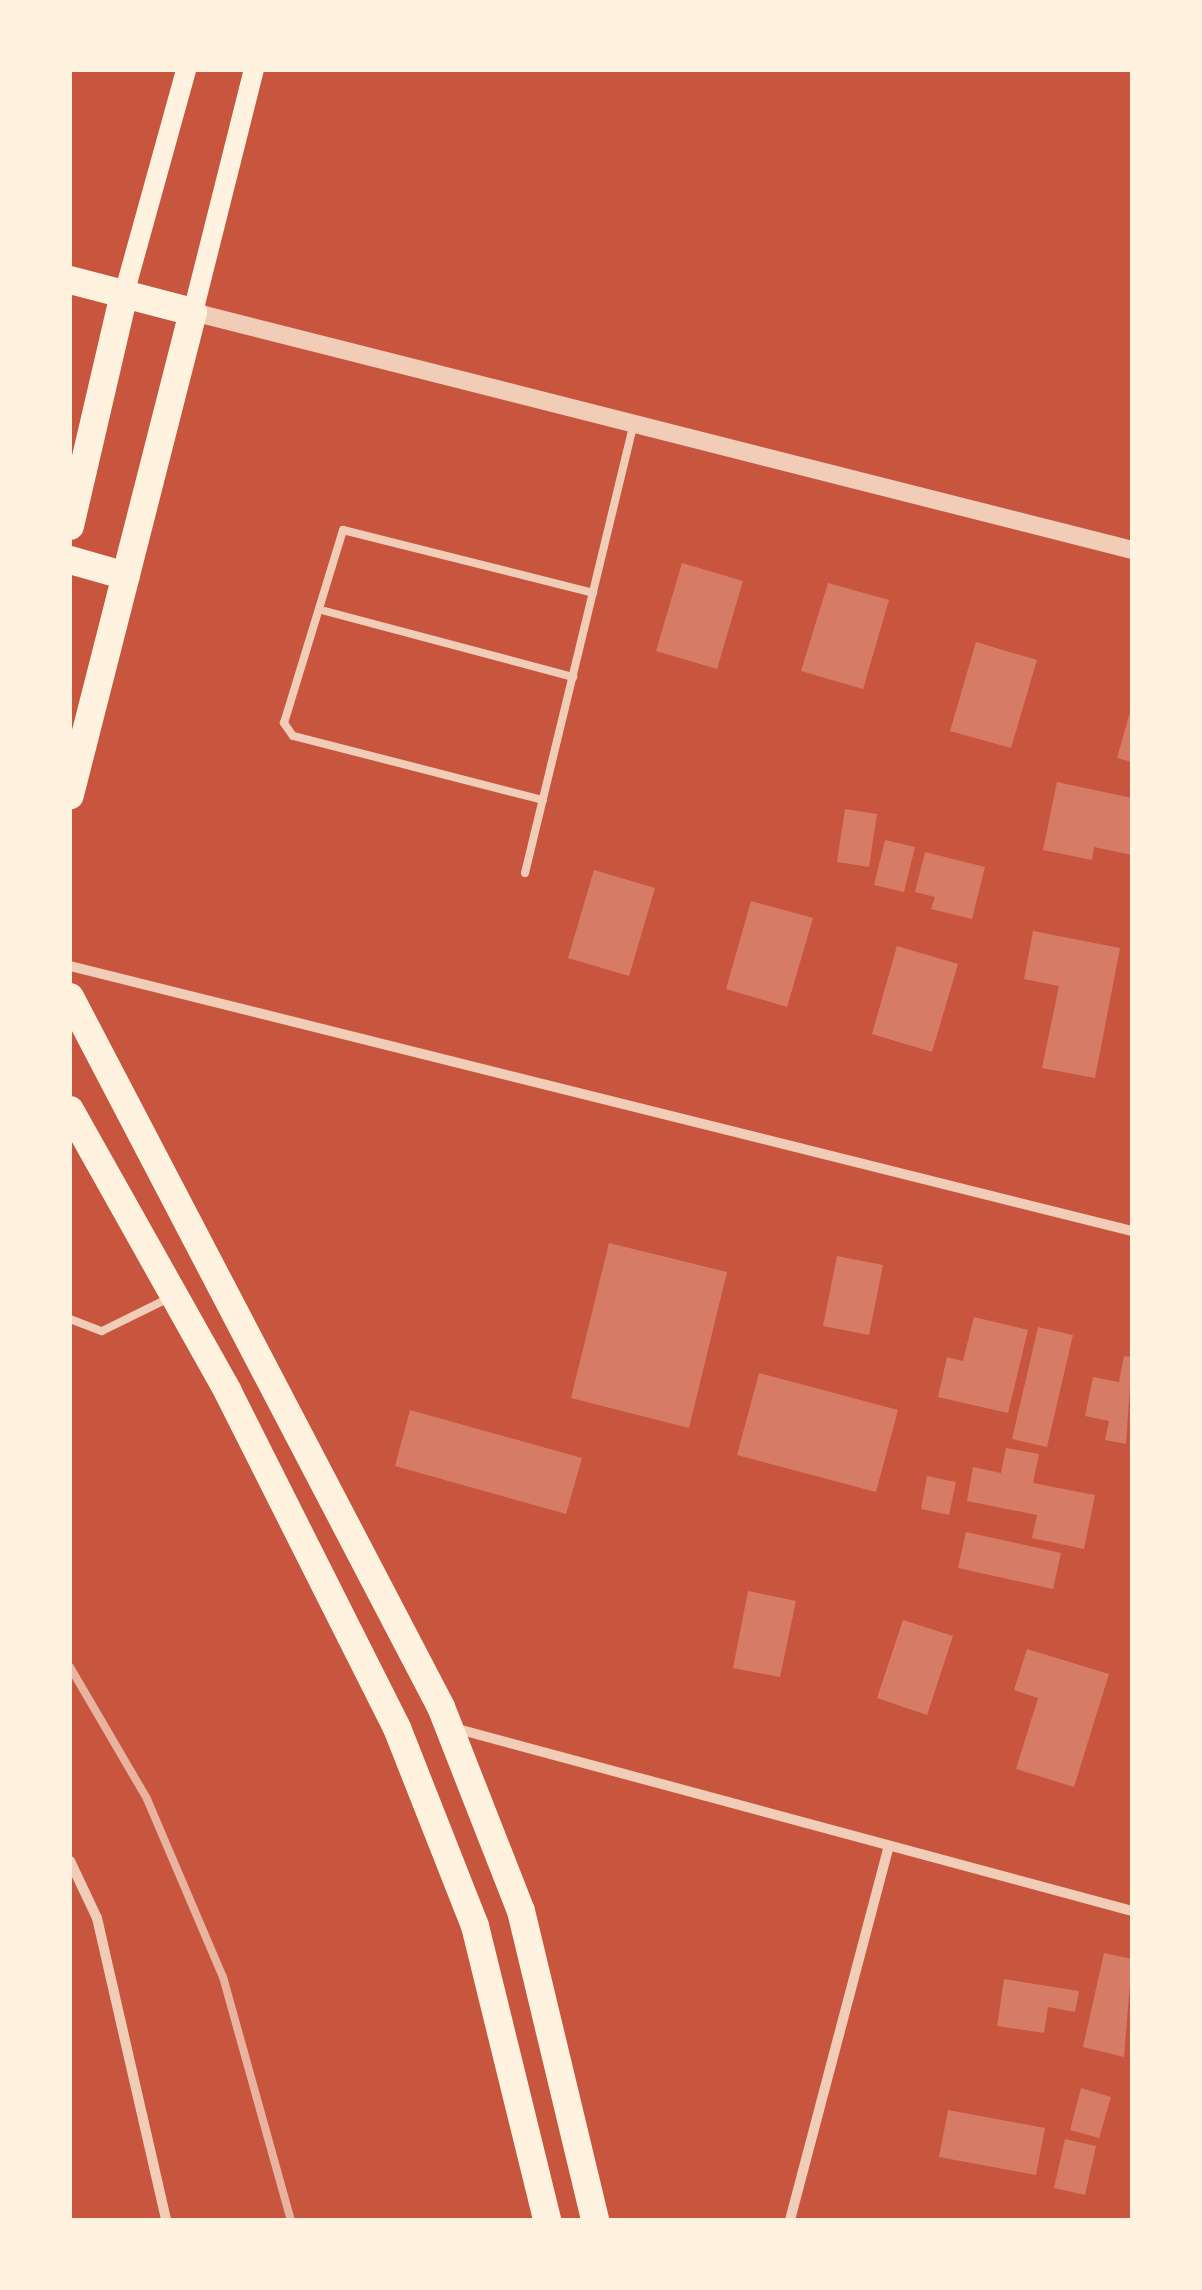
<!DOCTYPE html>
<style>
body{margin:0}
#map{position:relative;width:1202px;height:2290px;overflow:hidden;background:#c8553d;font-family:Merriweather,serif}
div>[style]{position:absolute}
.building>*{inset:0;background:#d67c66}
.service>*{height:8px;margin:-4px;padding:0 4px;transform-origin:4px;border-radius:4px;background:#f1ccb7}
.minor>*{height:10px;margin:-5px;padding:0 5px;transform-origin:5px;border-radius:5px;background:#f1ccb7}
.tertiary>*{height:18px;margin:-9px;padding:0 9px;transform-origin:9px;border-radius:9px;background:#f1ccb7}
.secondary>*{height:20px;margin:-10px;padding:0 10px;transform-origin:10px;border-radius:10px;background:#fff3e0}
.trunk>*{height:28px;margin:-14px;padding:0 14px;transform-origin:14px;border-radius:14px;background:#fff3e0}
.rail>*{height:8px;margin:-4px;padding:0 4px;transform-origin:4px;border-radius:4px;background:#e9b49f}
span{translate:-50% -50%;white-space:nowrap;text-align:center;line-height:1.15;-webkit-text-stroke:8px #fff3e0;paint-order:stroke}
.frame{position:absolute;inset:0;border:72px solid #fff3e0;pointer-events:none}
</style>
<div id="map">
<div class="building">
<div style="clip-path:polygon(682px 563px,743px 581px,717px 669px,656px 651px)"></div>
<div style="clip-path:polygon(828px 583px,889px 600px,863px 689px,801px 671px)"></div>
<div style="clip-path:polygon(976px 642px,1037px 660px,1011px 748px,950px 731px)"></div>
<div style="clip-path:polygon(1131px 709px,1132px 709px,1132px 762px,1117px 758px)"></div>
<div style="clip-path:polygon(1057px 782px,1132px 798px,1132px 855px,1094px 847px,1092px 860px,1043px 850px)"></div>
<div style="clip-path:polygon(845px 809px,877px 814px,869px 867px,837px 862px)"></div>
<div style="clip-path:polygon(885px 840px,915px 847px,904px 892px,874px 885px)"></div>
<div style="clip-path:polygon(925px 852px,985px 867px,972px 919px,931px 909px,935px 897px,915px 892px)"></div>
<div style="clip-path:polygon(594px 870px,655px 888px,629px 976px,568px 958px)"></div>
<div style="clip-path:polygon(751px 901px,813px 918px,787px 1007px,726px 989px)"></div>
<div style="clip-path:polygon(1033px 931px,1120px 948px,1095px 1078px,1042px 1068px,1059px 986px,1024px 979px)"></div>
<div style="clip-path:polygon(897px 946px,958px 964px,932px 1052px,872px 1034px)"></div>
<div style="clip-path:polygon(609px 1243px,727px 1272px,689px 1428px,571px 1398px)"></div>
<div style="clip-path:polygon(837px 1256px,883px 1265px,869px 1335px,823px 1326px)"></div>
<div style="clip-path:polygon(974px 1317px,1028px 1330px,1008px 1413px,938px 1397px,947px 1357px,963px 1361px)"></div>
<div style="clip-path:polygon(1038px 1327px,1073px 1335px,1047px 1447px,1012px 1439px)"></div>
<div style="clip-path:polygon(1124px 1356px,1132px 1357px,1126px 1444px,1105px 1440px,1109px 1421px,1085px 1416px,1093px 1377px,1119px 1382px)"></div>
<div style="clip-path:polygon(759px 1373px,898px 1410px,876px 1492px,737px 1455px)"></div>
<div style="clip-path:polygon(410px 1410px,582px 1458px,566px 1514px,395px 1466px)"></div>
<div style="clip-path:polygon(1006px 1448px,1039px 1454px,1033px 1483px,1095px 1495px,1084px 1549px,1032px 1538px,1037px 1515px,967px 1501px,973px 1467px,1001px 1473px)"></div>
<div style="clip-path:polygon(927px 1476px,956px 1482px,949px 1515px,921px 1509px)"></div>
<div style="clip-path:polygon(966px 1532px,1061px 1553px,1053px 1589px,958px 1568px)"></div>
<div style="clip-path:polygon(748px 1591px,796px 1601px,780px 1677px,733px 1668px)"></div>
<div style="clip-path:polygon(903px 1620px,953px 1636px,927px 1715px,877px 1698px)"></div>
<div style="clip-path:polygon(1027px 1649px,1109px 1674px,1074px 1787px,1016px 1769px,1038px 1698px,1014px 1690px)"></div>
<div style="clip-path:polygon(1104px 1953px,1132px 1959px,1124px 2057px,1083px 2047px)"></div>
<div style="clip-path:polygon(1004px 1979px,1079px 1991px,1075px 2012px,1048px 2007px,1044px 2033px,997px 2026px)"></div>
<div style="clip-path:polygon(1081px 2088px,1111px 2097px,1099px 2138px,1070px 2130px)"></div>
<div style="clip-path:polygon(948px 2110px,1045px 2128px,1036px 2175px,939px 2157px)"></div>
<div style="clip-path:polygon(1065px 2139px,1096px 2146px,1085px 2195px,1054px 2188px)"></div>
</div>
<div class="service">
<div style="left:325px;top:611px;width:257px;rotate:14.9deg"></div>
<div style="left:543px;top:800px;width:258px;rotate:-165.6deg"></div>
<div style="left:293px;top:736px;width:16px;rotate:-125deg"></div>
<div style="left:284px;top:723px;width:202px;rotate:-73deg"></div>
<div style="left:343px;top:530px;width:258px;rotate:14.1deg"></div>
<div style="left:525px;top:873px;width:462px;rotate:-76.4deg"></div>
<div style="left:70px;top:1319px;width:34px;rotate:21deg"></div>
<div style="left:102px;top:1331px;width:75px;rotate:-26.2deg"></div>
</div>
<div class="minor">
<div style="left:70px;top:966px;width:1095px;rotate:14.01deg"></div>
<div style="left:454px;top:1728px;width:702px;rotate:15.1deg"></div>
<div style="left:70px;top:1861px;width:63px;rotate:64.7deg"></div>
<div style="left:97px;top:1918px;width:310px;rotate:77.1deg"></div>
<div style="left:790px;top:2220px;width:383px;rotate:-75.2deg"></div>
</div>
<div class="tertiary">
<div style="left:193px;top:312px;width:969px;rotate:14.22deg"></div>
</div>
<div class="secondary">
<div style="left:124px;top:294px;width:232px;rotate:-74.5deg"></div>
<div style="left:193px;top:312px;width:250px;rotate:-75.9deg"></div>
</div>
<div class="trunk">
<div style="left:70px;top:280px;width:127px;rotate:14.6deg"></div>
<div style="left:193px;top:312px;width:499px;rotate:104.3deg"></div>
<div style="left:70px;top:526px;width:238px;rotate:-76.9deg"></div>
<div style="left:70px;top:560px;width:58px;rotate:15.9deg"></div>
<div style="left:70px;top:997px;width:801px;rotate:62.41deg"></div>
<div style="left:441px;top:1707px;width:219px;rotate:68.6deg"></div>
<div style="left:521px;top:1911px;width:318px;rotate:76.5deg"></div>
<div style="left:70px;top:1110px;width:323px;rotate:60.7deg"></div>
<div style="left:228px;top:1392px;width:376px;rotate:63.3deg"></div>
<div style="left:397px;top:1728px;width:213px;rotate:68.5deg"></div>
<div style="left:475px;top:1926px;width:303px;rotate:76.2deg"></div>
</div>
<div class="rail">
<div style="left:70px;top:1667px;width:153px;rotate:59.7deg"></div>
<div style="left:147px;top:1799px;width:194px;rotate:66.9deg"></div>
<div style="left:223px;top:1977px;width:252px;rotate:74.4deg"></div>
</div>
<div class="frame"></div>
</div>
